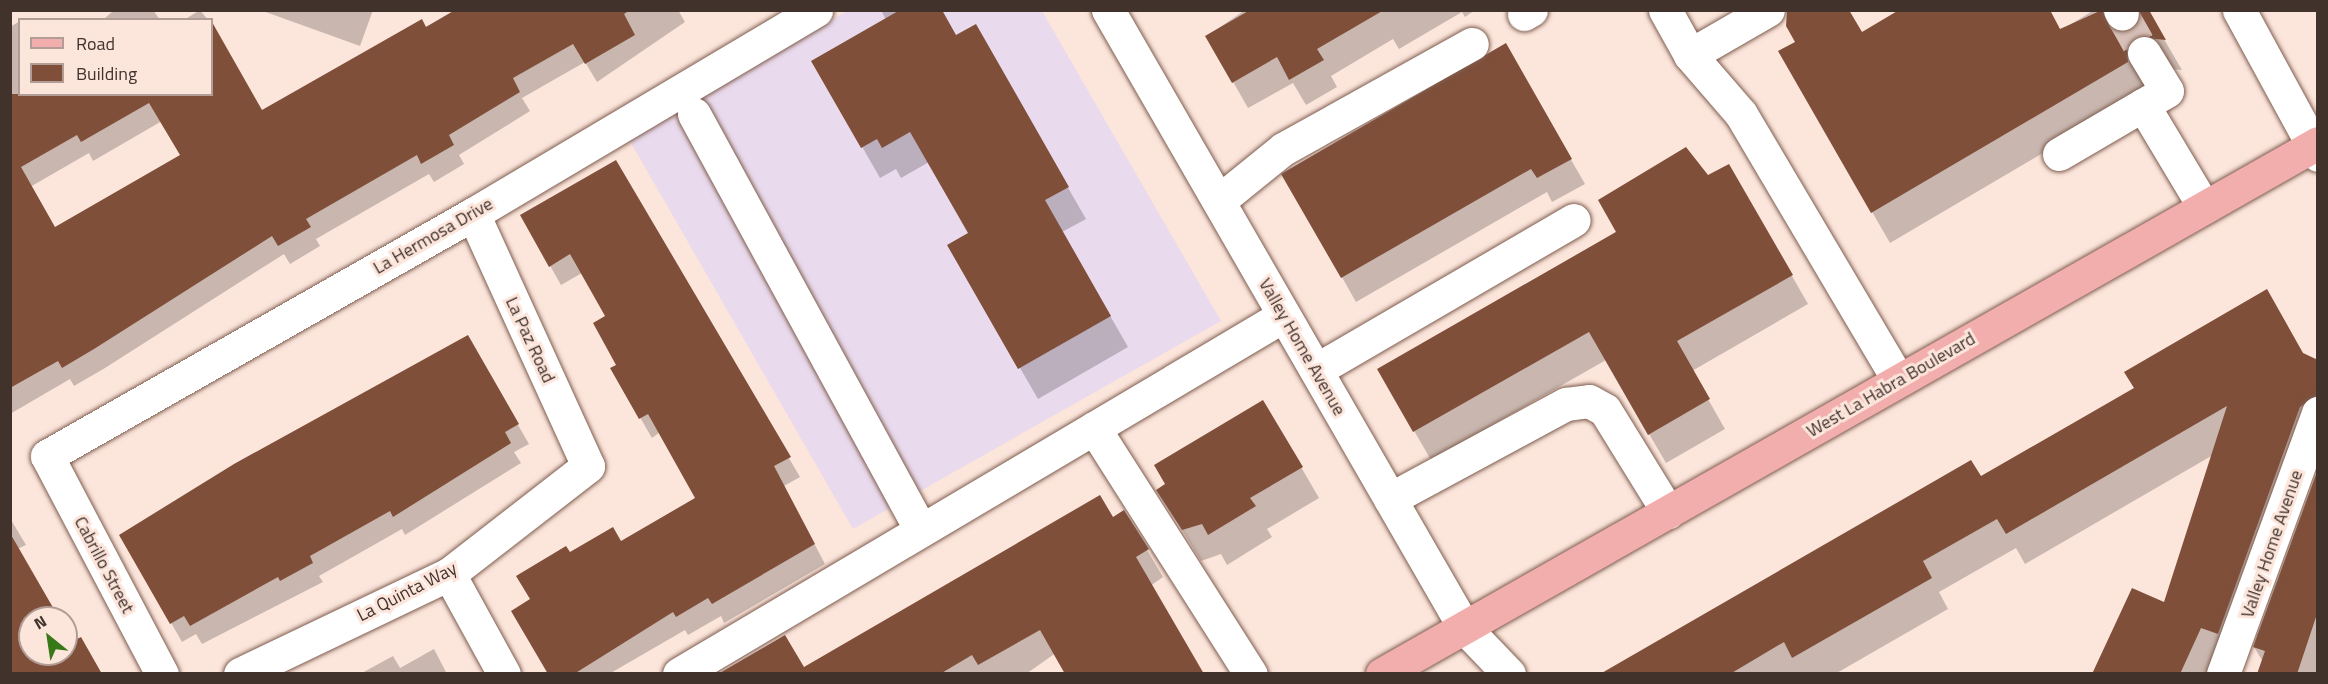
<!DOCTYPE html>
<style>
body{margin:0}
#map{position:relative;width:2328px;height:684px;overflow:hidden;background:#fce5db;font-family:"Titillium Web",sans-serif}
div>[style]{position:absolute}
.education>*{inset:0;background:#eadaed}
.shadow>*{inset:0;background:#0003}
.building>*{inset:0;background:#7f4f3a}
.minor-tunnel>*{height:33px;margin-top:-16.5px;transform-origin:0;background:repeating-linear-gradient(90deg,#d7c1b8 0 33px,transparent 0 49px)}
.roads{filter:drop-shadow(0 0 2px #7e5d4f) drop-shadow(0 0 2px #7e5d4f)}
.minor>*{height:33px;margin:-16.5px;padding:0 16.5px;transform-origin:16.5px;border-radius:16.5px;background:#fff}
.major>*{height:33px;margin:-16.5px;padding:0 16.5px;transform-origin:16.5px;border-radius:16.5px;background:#f2aead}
span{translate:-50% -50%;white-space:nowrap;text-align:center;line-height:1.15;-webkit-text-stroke:6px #fce5db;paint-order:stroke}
.street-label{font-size:18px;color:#41322c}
.frame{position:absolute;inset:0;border:12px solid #41322c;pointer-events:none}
.legend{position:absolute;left:18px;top:18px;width:195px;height:78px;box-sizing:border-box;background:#fce5db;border:2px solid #b19d95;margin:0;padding:8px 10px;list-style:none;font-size:18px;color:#41322c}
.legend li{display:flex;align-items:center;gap:12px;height:30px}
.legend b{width:30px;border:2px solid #b19d95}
.north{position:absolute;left:18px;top:606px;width:60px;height:60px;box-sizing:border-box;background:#fce5db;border:2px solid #b19d95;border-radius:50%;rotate:330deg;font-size:16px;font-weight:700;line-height:24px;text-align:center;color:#41322c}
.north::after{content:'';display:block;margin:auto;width:21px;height:27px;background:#377817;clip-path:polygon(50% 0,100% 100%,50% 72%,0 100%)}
</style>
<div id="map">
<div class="education">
<div style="clip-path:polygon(847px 11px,1042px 11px,1221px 321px,853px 529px,627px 136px)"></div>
</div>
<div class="shadow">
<div style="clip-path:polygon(114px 10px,153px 10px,160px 20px,103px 20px)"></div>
<div style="clip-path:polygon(200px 10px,208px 20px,184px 20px)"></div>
<div style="clip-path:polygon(260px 10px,373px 10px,360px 46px)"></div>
<div style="clip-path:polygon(evenodd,458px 10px,678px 10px,685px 22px,597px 82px,585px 62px,522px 98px,530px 111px,459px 155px,464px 164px,434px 182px,429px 174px,316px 239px,320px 246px,290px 264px,284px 254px,105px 368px,74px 386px,70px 379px,10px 414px,10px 27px,20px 21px,20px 94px,212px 94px,212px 25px,262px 112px,458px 10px,162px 121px,182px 156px,54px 229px,30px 187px,89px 153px,93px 161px,162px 121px)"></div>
<div style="clip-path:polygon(881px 10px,940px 10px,955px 37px,975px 26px,1086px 219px,1062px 232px,1128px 347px,1038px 399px,949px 245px,970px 233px,929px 162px,901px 178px,896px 169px,880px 178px,813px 61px,886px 20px)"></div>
<div style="clip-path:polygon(1245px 10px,1475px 10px,1465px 17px,1462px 12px,1399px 49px,1393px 39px,1331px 76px,1337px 87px,1306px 105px,1293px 83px,1248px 108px,1207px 36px)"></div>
<div style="clip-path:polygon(2094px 10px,2105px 10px,2117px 31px,2130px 33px,2139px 24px,2140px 10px,2147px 10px,2182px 70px,2153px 67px,2145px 93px,1890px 243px,1780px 52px,1861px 34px,2060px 31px)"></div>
<div style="clip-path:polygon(1505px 45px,1585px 184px,1552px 202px,1547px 192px,1356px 302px,1284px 175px)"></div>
<div style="clip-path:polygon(615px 162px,800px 477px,784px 486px,825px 564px,724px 623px,721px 616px,688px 635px,685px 630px,609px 674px,549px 674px,532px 600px,569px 554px,620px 543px,697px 498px,660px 432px,652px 438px,612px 369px,618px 365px,607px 317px,582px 273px,561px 285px,522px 216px)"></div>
<div style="clip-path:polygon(1729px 166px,1808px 304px,1692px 371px,1725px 429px,1666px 463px,1606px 360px,1431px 460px,1379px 370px)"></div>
<div style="clip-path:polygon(467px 337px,529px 444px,514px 452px,521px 463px,405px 535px,402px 529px,319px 576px,323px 582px,202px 644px,196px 634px,182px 642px,121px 535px)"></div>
<div style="clip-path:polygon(2302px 354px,2318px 362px,2318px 437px,2211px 674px,2185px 674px,2133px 657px,2165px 604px,2213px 455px,2025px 564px,2016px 548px,1939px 592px,1948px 609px,1835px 674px,1603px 674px,1980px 478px)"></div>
<div style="clip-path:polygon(1301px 467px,1319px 498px,1267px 529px,1272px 537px,1227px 565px,1221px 554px,1201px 561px,1158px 490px,1167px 484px)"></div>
<div style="clip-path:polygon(2318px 474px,2318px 674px,2260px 674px,2263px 662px,2254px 647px)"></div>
<div style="clip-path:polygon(1124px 512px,1163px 577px,1026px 674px,767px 674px,803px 669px)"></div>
<div style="clip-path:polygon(10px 518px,26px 545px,17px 549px,56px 618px,30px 618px,30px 654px,66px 654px,66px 633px,101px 674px,10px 674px)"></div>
<div style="clip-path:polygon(434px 649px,447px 674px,360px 674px,393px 656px,400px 668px)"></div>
</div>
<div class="building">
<div style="clip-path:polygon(evenodd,455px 10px,630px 10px,624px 14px,635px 35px,585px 64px,573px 44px,513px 78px,520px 92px,449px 135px,454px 145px,421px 164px,417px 155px,306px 219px,311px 227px,278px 246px,272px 236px,94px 349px,62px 368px,58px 361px,10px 388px,10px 94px,212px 94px,212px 22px,262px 110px,422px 19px,426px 27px,455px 10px,149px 103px,180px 155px,55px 227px,21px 167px,77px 135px,81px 142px,149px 103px)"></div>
<div style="clip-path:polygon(900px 10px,942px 10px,956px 35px,976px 24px,1069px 187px,1045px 200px,1111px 316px,1018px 369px,947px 245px,968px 233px,910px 132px,882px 148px,877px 139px,861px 148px,811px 61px)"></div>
<div style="clip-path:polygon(1250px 10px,1384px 10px,1317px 49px,1324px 60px,1289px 80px,1277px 57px,1232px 83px,1205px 36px)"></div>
<div style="clip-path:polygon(1787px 10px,1849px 10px,1862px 32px,1899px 10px,2050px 10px,2060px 29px,2102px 10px,2111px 29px,2121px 33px,2137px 25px,2140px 10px,2149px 10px,2166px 40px,2135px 37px,2127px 45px,2128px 62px,1871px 213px,1778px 51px,1795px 42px,1786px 26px)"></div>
<div style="clip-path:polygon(1506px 43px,1572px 159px,1537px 178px,1531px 169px,1341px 278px,1281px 174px)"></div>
<div style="clip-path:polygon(1686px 147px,1708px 175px,1729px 164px,1793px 275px,1677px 341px,1710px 399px,1648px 435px,1589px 332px,1413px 432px,1377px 369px,1616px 232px,1598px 200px)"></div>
<div style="clip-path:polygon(616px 160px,791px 457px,774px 466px,815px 544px,712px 604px,708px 598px,676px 617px,673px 612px,574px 674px,548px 674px,511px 611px,530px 599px,516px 576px,566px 546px,570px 552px,613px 527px,621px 541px,695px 498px,648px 414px,639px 419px,610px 368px,616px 365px,593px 323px,605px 316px,570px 254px,549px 267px,520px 215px)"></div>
<div style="clip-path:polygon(2267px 289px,2303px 353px,2318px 360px,2318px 395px,2300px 407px,2218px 634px,2201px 628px,2180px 674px,2092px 674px,2132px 588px,2164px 602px,2227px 406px,2006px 534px,1997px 519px,1923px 561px,1932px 578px,1792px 658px,1784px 642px,1730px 674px,1600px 674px,1971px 460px,1981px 476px,2134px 388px,2124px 372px)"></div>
<div style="clip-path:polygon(468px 335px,519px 424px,505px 432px,511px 443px,393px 517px,390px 511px,310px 556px,313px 563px,280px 581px,278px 577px,190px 626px,184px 616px,170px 624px,119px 535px,234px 464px)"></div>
<div style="clip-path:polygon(1263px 400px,1303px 467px,1250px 498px,1256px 506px,1208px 535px,1202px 524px,1182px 530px,1156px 490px,1165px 484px,1154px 465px)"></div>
<div style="clip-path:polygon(2318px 469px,2318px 611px,2297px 674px,2257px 674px,2265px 651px,2253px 647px)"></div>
<div style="clip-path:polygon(1100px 495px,1113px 517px,1124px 510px,1149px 549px,1136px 557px,1204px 674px,1065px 674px,1040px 630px,978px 665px,972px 655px,940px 674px,718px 674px,785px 635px,804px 667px)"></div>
<div style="clip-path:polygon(10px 533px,59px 618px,30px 618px,30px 654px,66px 654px,66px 630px,73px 641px,81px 637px,102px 674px,10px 674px)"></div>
</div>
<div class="minor-tunnel">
<div style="left:2122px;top:14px;width:45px;rotate:60.6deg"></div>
</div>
<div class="roads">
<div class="minor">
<div style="left:1108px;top:10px;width:712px;rotate:60.02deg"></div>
<div style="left:1464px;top:627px;width:65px;rotate:46.2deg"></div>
<div style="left:1665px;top:10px;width:51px;rotate:60.9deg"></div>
<div style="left:1690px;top:55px;width:78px;rotate:49.2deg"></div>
<div style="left:1741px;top:114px;width:309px;rotate:59.4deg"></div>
<div style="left:2120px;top:10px;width:4px;rotate:63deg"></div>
<div style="left:2239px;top:10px;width:165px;rotate:61.4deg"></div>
<div style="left:1524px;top:14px;width:8px;rotate:-30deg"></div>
<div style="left:2144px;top:53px;width:44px;rotate:58.8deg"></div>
<div style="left:2167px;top:91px;width:28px;rotate:150deg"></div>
<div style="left:2143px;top:105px;width:119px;rotate:59.1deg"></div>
<div style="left:1690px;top:55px;width:90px;rotate:-30deg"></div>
<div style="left:694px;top:114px;width:474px;rotate:61.4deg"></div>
<div style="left:2059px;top:154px;width:97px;rotate:-30.3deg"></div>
<div style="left:1220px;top:200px;width:81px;rotate:-39deg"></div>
<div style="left:1283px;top:149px;width:216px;rotate:-29.1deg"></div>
<div style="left:1316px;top:370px;width:298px;rotate:-30.2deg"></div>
<div style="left:1094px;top:428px;width:292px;rotate:57.5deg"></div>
<div style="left:1390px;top:499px;width:200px;rotate:-28.4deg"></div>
<div style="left:1566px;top:404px;width:23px;rotate:-7deg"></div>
<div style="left:1589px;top:401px;width:18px;rotate:29deg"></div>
<div style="left:1605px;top:410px;width:120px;rotate:58.3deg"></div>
<div style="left:449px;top:574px;width:114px;rotate:61.2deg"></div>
<div style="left:162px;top:674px;width:246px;rotate:-117.8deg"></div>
<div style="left:47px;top:456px;width:490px;rotate:-29.6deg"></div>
<div style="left:473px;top:214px;width:399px;rotate:-30.7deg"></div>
<div style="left:240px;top:674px;width:232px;rotate:-25.6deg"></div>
<div style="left:449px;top:574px;width:176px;rotate:-37.8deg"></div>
<div style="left:588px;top:466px;width:277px;rotate:-114.5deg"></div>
<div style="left:679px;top:674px;width:702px;rotate:-30.66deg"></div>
<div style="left:2223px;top:674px;width:278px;rotate:-70deg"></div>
</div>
<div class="major">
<div style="left:1382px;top:674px;width:1076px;rotate:-29.57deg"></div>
</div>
</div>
<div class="street-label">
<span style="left:433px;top:236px;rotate:-30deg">La Hermosa Drive</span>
<span style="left:530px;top:340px;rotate:65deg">La Paz Road</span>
<span style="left:1302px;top:347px;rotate:60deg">Valley Home Avenue</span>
<span style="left:1891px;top:385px;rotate:-30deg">West La Habra Boulevard</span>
<span style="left:2272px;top:544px;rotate:-71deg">Valley Home Avenue</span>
<span style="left:104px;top:565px;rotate:62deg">Cabrillo Street</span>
<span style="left:407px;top:592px;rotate:-27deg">La Quinta Way</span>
</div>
<div class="frame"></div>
<ul class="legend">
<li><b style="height:8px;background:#f2aead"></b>Road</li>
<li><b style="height:16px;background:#7f4f3a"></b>Building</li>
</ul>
<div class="north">N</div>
</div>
